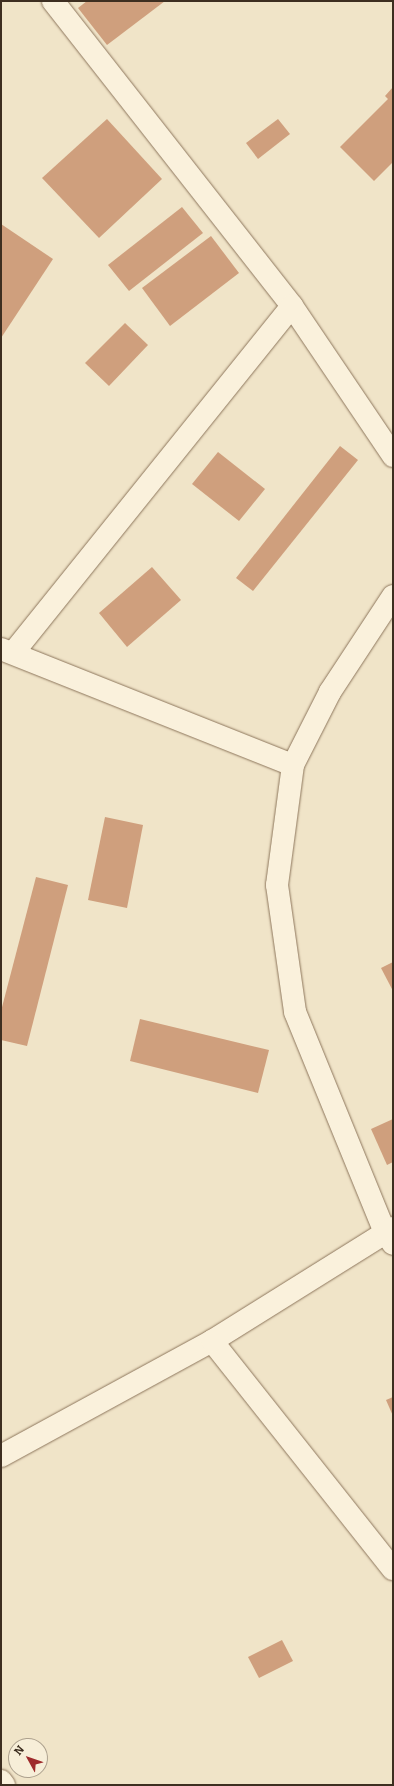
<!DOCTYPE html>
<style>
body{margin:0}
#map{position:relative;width:394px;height:1786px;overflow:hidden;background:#f0e4c8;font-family:Bitter,serif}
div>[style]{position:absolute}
.building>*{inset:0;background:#cf9f7d}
.roads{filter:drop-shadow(0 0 1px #8d765c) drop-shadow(0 0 1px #8d765c)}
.street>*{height:22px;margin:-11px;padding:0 11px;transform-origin:11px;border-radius:11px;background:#faf1dc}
span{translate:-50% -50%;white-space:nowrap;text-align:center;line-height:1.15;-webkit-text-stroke:4px #f7eed8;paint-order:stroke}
.frame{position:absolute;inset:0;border:2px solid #3d2e20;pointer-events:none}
.north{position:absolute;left:8px;top:1738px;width:40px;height:40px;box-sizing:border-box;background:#f7eed8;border:1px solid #ada18e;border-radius:50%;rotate:310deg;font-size:11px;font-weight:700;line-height:16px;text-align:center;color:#3d2e20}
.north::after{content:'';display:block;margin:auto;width:14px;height:18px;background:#9e2a2b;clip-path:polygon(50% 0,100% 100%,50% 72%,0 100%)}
</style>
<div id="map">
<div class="building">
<div style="clip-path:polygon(87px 1px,165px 1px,107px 45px,78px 8px)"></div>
<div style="clip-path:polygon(393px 87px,393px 162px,374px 181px,340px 147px,388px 99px,385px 96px)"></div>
<div style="clip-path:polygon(107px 119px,162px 179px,99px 238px,42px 178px)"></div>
<div style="clip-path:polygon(278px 119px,290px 134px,258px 159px,246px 143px)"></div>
<div style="clip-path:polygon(182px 207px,203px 233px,129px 291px,108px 265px)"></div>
<div style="clip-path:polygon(1px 224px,53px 259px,1px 338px)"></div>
<div style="clip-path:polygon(211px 236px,239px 273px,170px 326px,142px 288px)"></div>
<div style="clip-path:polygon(125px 323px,148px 345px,109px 386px,85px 363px)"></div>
<div style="clip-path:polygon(340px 446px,358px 460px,253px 591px,236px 578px)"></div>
<div style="clip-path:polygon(218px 452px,265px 489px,239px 521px,192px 484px)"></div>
<div style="clip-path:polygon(152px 567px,181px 600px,127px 647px,99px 613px)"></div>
<div style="clip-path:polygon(105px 817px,143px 825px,127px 908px,88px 900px)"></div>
<div style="clip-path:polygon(36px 877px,68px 885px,27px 1046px,1px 1040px,1px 1011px)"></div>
<div style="clip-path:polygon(393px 962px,393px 991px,381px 968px)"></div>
<div style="clip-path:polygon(140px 1019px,269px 1050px,258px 1093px,130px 1061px)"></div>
<div style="clip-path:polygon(393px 1119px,393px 1162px,387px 1165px,371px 1129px)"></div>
<div style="clip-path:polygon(393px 1397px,393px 1416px,386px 1400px)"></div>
<div style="clip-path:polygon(282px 1640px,293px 1661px,259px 1678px,248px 1657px)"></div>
</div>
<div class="roads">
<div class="street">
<div style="left:53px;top:1px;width:387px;rotate:51.9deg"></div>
<div style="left:292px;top:306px;width:181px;rotate:56deg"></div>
<div style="left:393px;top:596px;width:115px;rotate:123.3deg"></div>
<div style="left:330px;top:692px;width:82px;rotate:116.9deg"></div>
<div style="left:293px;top:765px;width:121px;rotate:97.6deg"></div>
<div style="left:277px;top:885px;width:128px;rotate:81.9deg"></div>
<div style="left:295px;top:1012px;width:238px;rotate:67.8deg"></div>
<div style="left:385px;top:1232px;width:14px;rotate:56deg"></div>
<div style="left:1px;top:649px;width:314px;rotate:21.7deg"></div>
<div style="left:13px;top:653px;width:445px;rotate:-51.2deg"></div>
<div style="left:212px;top:1341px;width:291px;rotate:51.6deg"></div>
<div style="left:1px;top:1456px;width:240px;rotate:-28.6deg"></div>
<div style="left:212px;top:1341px;width:213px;rotate:-32deg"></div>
<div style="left:1px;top:1781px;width:5px;rotate:53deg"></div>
</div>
</div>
<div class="frame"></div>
<div class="north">N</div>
</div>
